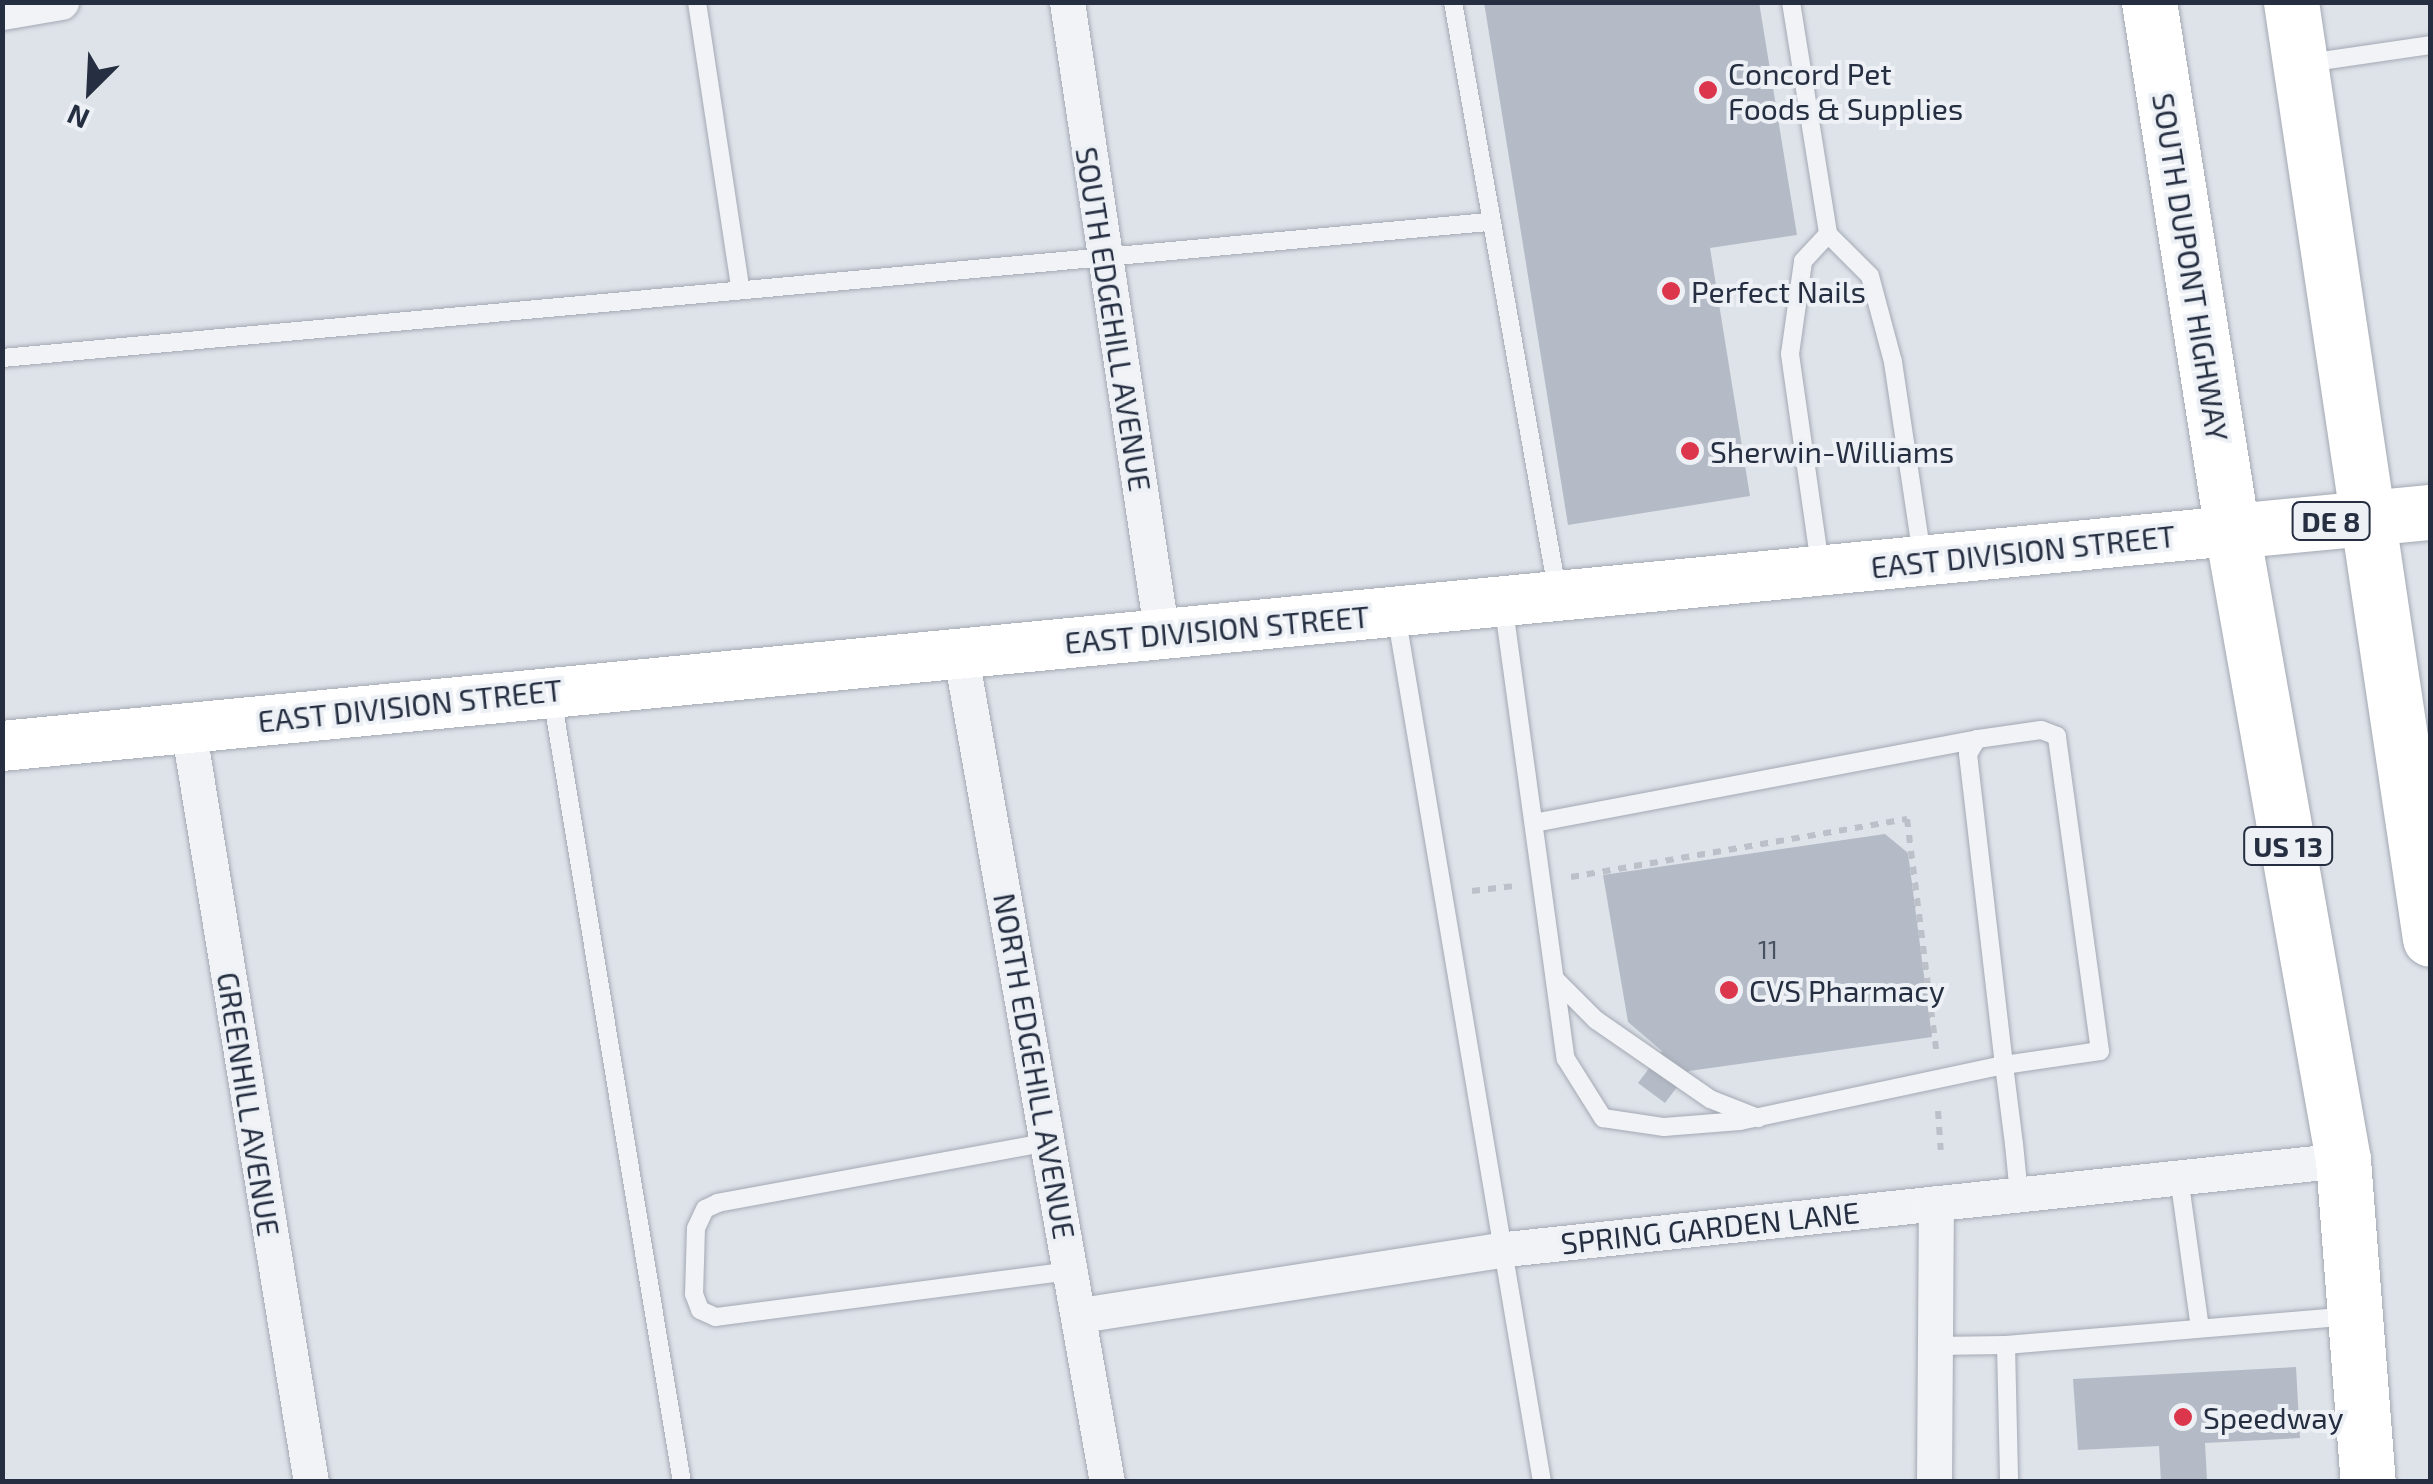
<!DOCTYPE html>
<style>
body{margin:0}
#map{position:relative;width:2433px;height:1484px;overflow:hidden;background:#dee2e9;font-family:"Exo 2",sans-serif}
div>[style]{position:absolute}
.building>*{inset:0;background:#b4bbc6}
.path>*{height:6px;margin-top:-3px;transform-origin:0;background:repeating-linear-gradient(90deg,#bcc0c8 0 8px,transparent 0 16px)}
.roads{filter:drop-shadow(0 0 2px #a3a9b3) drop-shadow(0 0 2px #a3a9b3)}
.service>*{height:18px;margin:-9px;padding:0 9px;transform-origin:9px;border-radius:9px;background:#f1f3f7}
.minor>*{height:35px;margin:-17.5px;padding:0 17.5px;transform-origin:17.5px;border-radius:17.5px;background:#f1f3f7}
.secondary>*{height:50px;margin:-25px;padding:0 25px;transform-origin:25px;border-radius:25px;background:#fff}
.trunk>*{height:55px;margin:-27.5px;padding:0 27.5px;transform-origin:27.5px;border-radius:27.5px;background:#fff}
.dots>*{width:28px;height:28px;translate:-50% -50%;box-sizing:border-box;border:5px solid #edf1f6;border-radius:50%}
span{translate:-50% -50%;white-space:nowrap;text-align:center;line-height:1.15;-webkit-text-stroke:8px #edf1f6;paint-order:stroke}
.number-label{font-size:25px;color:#495262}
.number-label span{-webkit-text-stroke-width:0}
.shield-label span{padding:2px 8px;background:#edf1f6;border:2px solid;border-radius:8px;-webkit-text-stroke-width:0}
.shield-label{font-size:28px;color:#252f41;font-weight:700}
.poi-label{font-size:30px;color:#252f41}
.left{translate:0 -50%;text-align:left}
.street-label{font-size:30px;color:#252f41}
.frame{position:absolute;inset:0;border:5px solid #252f41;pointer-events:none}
.north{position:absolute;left:40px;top:40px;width:100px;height:100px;-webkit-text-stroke:8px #edf1f6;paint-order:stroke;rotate:204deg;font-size:28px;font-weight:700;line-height:40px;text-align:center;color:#252f41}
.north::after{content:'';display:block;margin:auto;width:35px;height:45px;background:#252f41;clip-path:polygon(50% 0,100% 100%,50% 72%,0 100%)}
</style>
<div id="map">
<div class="building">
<div style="clip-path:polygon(1484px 2px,1759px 2px,1797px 235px,1710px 248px,1750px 496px,1568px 525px)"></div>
<div style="clip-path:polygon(1885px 834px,1908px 853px,1932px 1037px,1689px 1071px,1665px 1103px,1638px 1083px,1662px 1051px,1628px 1022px,1603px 875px)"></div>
<div style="clip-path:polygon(2296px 1367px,2300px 1438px,2205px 1443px,2207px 1480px,2161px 1482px,2159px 1446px,2078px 1450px,2073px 1379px)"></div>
</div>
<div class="path">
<div style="left:1571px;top:877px;width:341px;rotate:-9.8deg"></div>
<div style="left:1907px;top:819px;width:232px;rotate:82.8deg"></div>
<div style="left:1472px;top:891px;width:42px;rotate:-6.8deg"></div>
<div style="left:1938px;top:1111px;width:39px;rotate:86deg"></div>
</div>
<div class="roads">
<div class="service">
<div style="left:697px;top:2px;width:289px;rotate:81.4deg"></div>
<div style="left:1453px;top:2px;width:602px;rotate:79.96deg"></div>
<div style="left:1791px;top:2px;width:235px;rotate:80.9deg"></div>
<div style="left:1828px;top:234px;width:59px;rotate:45deg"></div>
<div style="left:1870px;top:276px;width:89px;rotate:75deg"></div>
<div style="left:1893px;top:362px;width:196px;rotate:81.5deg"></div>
<div style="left:2307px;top:63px;width:124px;rotate:-8.3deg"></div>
<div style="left:2px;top:358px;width:1493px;rotate:-5.23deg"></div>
<div style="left:1820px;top:565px;width:213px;rotate:-98.1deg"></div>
<div style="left:1790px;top:354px;width:94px;rotate:-82deg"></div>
<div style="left:1803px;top:261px;width:37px;rotate:-47deg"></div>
<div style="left:1503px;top:602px;width:461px;rotate:82.2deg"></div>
<div style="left:1566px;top:1059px;width:70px;rotate:57.9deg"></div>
<div style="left:1603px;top:1118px;width:62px;rotate:8.4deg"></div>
<div style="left:1664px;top:1127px;width:76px;rotate:-4.5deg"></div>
<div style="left:1740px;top:1121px;width:270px;rotate:-12deg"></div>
<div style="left:2004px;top:1065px;width:97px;rotate:-8.3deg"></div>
<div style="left:2100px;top:1051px;width:318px;rotate:-97.8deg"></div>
<div style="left:2057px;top:736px;width:17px;rotate:-159deg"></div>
<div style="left:2041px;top:730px;width:65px;rotate:172deg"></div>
<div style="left:1977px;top:739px;width:17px;rotate:121deg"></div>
<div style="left:1968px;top:754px;width:313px;rotate:83.4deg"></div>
<div style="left:2004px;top:1065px;width:80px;rotate:82.8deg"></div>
<div style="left:2014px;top:1144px;width:50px;rotate:84.3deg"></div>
<div style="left:1396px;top:614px;width:880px;rotate:80.45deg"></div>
<div style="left:552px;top:697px;width:796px;rotate:80.6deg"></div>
<div style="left:1534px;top:823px;width:451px;rotate:-10.7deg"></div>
<div style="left:1555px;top:979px;width:58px;rotate:45deg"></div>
<div style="left:1596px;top:1020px;width:139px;rotate:34.7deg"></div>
<div style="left:1710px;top:1099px;width:52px;rotate:21.6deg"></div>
<div style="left:1049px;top:1142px;width:337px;rotate:169.6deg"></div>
<div style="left:718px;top:1203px;width:14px;rotate:155deg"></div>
<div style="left:705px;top:1209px;width:21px;rotate:115deg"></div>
<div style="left:696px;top:1228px;width:66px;rotate:91.7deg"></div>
<div style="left:694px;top:1294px;width:17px;rotate:69deg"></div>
<div style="left:700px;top:1310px;width:17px;rotate:24deg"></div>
<div style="left:716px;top:1317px;width:359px;rotate:-7.4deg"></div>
<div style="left:2179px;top:1177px;width:152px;rotate:82.1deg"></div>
<div style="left:2006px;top:1345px;width:344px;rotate:-4.8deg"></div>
<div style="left:1935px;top:1346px;width:71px;rotate:-0.8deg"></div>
<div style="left:2006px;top:1345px;width:137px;rotate:88.7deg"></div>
</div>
<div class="minor">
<div style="left:1067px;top:2px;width:641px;rotate:81.48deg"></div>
<div style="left:2px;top:12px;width:60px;rotate:-9.6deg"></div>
<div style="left:960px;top:651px;width:844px;rotate:79.97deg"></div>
<div style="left:188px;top:727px;width:765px;rotate:80.75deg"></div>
<div style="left:1080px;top:1315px;width:431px;rotate:-8.8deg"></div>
<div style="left:1506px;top:1249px;width:842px;rotate:-6.07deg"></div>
<div style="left:1934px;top:1482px;width:279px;rotate:-89.6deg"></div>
</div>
<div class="secondary">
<div style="left:2px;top:746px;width:2240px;rotate:-5.51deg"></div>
</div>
<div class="trunk">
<div style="left:2149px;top:2px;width:535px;rotate:81.08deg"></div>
<div style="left:2232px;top:531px;width:639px;rotate:79.99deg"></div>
<div style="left:2343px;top:1160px;width:323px;rotate:85.6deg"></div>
<div style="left:2291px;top:2px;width:947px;rotate:81.56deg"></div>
<div style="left:2232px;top:531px;width:199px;rotate:-5.5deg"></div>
</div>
</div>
<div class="dots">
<div style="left:1708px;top:90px;background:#db364c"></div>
<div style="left:1671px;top:291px;background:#db364c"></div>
<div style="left:1690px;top:451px;background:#db364c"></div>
<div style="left:1729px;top:990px;background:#db364c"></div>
<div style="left:2183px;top:1417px;background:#db364c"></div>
</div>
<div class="number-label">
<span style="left:1768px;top:949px">11</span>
</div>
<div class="shield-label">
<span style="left:2331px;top:521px">DE 8</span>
<span style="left:2288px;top:846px">US 13</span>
</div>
<div class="poi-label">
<span class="left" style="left:1728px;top:90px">Concord Pet<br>Foods &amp; Supplies</span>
<span class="left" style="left:1691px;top:291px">Perfect Nails</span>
<span class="left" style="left:1710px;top:451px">Sherwin-Williams</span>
<span class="left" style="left:1749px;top:990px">CVS Pharmacy</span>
<span class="left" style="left:2203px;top:1417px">Speedway</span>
</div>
<div class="street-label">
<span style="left:2191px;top:267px;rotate:81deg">SOUTH DUPONT HIGHWAY</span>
<span style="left:1114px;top:319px;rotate:81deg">SOUTH EDGEHILL AVENUE</span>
<span style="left:2023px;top:551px;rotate:-6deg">EAST DIVISION STREET</span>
<span style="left:1217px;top:629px;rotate:-5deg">EAST DIVISION STREET</span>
<span style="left:410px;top:705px;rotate:-6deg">EAST DIVISION STREET</span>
<span style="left:1035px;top:1066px;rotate:80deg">NORTH EDGEHILL AVENUE</span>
<span style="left:249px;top:1104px;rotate:81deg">GREENHILL AVENUE</span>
<span style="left:1710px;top:1227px;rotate:-6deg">SPRING GARDEN LANE</span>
</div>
<div class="frame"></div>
<div class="north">N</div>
</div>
